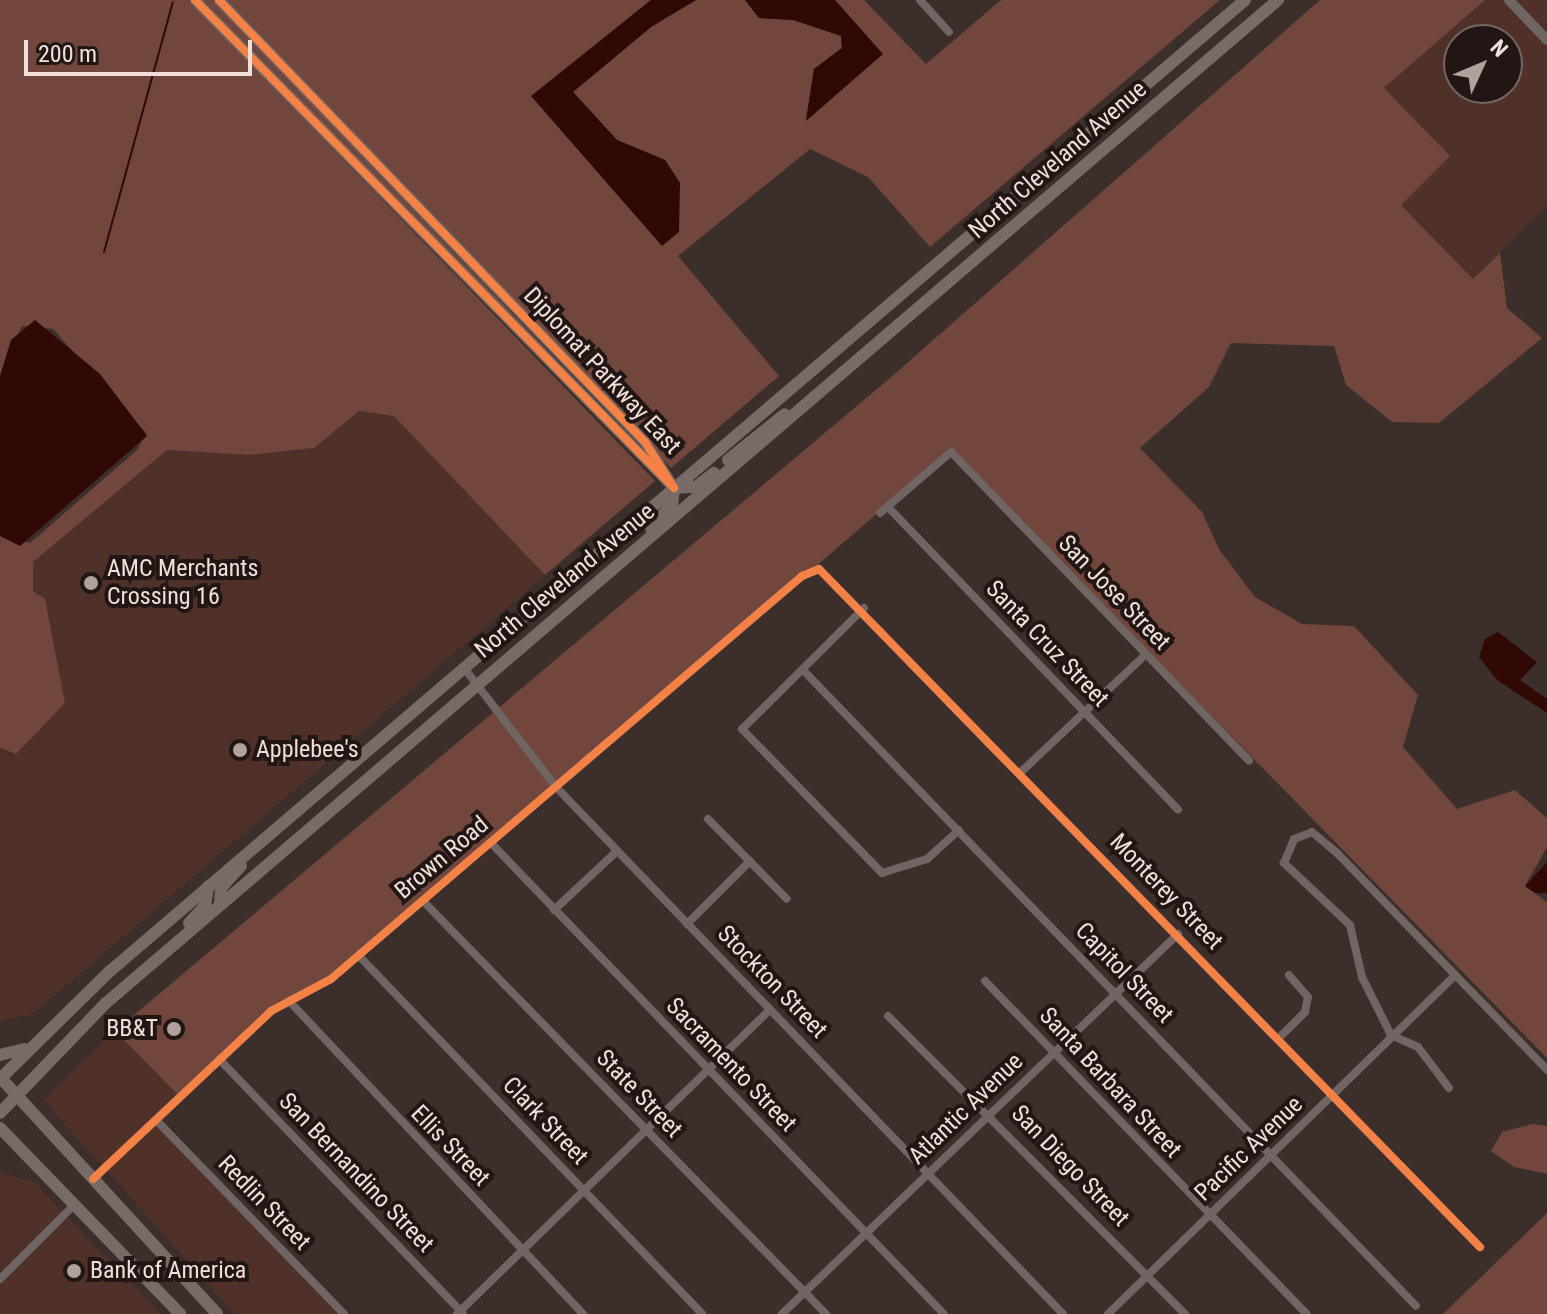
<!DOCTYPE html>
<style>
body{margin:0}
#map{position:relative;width:1547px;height:1314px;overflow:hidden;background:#3c2e2b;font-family:"Roboto Condensed",sans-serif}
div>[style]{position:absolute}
.built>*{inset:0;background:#4f312a}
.green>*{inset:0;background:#70463d}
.water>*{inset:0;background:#300804}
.stream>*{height:2px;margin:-1px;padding:0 1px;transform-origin:1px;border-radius:1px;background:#300804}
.minor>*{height:8px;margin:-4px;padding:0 4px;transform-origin:4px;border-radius:4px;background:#706562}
.tertiary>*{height:10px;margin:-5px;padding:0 5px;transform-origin:5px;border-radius:5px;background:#706562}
.secondary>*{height:11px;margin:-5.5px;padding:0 5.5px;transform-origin:5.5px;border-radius:5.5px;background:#706562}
.primary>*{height:12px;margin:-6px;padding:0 6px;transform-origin:6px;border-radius:6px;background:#786a67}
.cycleway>*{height:8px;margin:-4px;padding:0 4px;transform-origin:4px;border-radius:4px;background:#f48246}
.dots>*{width:22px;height:22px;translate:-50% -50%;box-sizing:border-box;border:4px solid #211613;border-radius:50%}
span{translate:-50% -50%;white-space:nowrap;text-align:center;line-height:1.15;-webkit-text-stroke:8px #211613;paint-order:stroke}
.street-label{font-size:24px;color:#f0dfdb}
.poi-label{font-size:24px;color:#f0dfdb}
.left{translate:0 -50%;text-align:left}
.right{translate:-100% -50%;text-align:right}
.north{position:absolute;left:1443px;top:24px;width:80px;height:80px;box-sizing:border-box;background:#211613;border:2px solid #746663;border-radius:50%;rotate:46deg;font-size:22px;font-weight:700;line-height:32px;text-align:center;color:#f0dfdb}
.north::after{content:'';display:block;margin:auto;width:28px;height:36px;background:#b1a19d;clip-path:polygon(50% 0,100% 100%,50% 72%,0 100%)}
.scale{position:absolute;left:24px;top:40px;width:228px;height:36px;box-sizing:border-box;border:4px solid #f0dfdb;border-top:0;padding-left:10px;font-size:24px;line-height:28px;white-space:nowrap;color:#f0dfdb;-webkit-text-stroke:6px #211613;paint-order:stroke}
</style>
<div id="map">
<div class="built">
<div style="clip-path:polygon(evenodd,1485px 0,1503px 0,1547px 46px,1547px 206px,1473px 279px,1401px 205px,1384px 88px,1485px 0,1459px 40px,1507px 40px,1507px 88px,1459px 88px,1459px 40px)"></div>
<div style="clip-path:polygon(1515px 0,1547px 0,1547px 34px)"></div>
<div style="clip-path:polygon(359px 411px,394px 416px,412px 430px,545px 575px,47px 1002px,30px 1015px,0 1021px,0 748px,12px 756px,40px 594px,33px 591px,33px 562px,167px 450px,249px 455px,314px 448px)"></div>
<div style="clip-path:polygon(115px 1031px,182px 1099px,161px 1120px,346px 1314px,235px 1314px,43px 1100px)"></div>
<div style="clip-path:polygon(0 1172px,34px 1182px,161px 1314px,0 1314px)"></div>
</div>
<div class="green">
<div style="clip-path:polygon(0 0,189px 0,655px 481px,545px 575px,394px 416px,359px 411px,314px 448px,249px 455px,167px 450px,33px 562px,33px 591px,45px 599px,65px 703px,16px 754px,0 748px,0 536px,30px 543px,137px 450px,146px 433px,53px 329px,22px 326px,0 376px)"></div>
<div style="clip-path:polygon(201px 0,213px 0,665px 473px)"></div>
<div style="clip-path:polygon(225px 0,651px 0,532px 96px,680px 183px,665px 160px,617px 140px,573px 92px,651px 27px,696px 0,745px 0,759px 18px,793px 20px,841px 36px,842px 48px,814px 69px,806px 119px,882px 54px,835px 0,864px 0,926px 64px,1001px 0,1220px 0,930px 247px,868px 177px,810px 149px,678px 256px,779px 376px,671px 468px)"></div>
<div style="clip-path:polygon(1320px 0,1485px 0,1384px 88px,1450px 156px,1401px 205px,1473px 279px,1500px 253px,1507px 308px,1542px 338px,1439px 423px,1392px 422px,1346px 385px,1334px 346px,1231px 343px,1209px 387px,1140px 448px,1202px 512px,1219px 549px,1255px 597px,1302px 624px,1354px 626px,1418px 695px,1403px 747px,1457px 809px,1515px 790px,1547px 818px,1547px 847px,1525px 886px,1547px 902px,1547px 1058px,951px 450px,337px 978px,273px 1013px,182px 1099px,115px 1031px,890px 378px)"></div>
<div style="clip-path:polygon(1533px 1124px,1547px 1126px,1547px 1174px,1514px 1167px,1491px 1151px,1502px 1132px)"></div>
<div style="clip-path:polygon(1547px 1213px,1547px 1314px,1443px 1314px)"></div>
</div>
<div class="water">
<div style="clip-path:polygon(651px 0,696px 0,651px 27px,573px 92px,617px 140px,665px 160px,680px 183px,679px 232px,662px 246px,531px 96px)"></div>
<div style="clip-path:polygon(745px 0,835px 0,883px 54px,806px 121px,814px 69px,842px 48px,841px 36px,793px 20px,759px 18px)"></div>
<div style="clip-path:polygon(35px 320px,100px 374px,147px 436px,20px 546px,0 536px,0 376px,11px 340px)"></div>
<div style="clip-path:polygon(1498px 632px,1537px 662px,1520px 680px,1547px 699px,1547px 713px,1497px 680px,1479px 657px,1485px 639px)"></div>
<div style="clip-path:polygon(1547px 862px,1547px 893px,1535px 893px,1525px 886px)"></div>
</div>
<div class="stream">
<div style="left:104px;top:252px;width:259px;rotate:-74.6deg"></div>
</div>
<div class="minor">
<div style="left:920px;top:0;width:43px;rotate:47.8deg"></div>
<div style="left:888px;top:507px;width:419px;rotate:46.2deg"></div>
<div style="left:880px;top:513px;width:94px;rotate:-40.7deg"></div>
<div style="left:951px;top:452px;width:429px;rotate:46deg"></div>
<div style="left:864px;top:608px;width:172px;rotate:135.2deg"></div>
<div style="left:742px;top:729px;width:201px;rotate:45.8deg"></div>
<div style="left:882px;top:873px;width:47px;rotate:-17.3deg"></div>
<div style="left:927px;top:859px;width:43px;rotate:-42.2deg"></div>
<div style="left:464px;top:668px;width:150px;rotate:52.3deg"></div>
<div style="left:556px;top:787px;width:731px;rotate:46.11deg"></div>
<div style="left:803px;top:670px;width:883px;rotate:46.05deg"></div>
<div style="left:1022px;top:771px;width:170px;rotate:-43.3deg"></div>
<div style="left:708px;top:819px;width:112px;rotate:45.4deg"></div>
<div style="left:491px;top:843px;width:653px;rotate:46.12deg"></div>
<div style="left:423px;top:901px;width:577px;rotate:45.7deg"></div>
<div style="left:554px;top:910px;width:86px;rotate:-43.1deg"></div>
<div style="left:687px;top:924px;width:89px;rotate:-45deg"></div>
<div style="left:359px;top:956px;width:496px;rotate:46.2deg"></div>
<div style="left:985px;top:981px;width:463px;rotate:46deg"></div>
<div style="left:291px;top:1003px;width:427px;rotate:46.8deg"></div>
<div style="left:888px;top:1016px;width:421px;rotate:45.1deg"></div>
<div style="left:1279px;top:1038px;width:37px;rotate:-45deg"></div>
<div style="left:1305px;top:1012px;width:15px;rotate:-79deg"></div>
<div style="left:1308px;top:997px;width:29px;rotate:-131deg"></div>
<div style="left:219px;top:1059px;width:352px;rotate:46.2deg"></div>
<div style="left:1449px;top:1088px;width:51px;rotate:-127.1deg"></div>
<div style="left:1418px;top:1047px;width:30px;rotate:-156deg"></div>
<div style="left:1391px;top:1035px;width:65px;rotate:-116.6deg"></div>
<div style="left:1362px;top:977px;width:53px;rotate:-103deg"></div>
<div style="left:1350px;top:925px;width:91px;rotate:-136.8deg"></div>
<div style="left:1284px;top:863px;width:26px;rotate:-67deg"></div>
<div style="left:1294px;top:839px;width:19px;rotate:-21deg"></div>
<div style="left:1312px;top:832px;width:34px;rotate:40deg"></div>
<div style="left:1338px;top:854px;width:301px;rotate:45.9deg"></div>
<div style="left:156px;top:1120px;width:270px;rotate:45.9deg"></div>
<div style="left:93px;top:1179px;width:245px;rotate:-43.3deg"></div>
<div style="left:271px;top:1011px;width:68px;rotate:-28.1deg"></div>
<div style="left:331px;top:979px;width:620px;rotate:-40.55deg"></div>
<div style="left:802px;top:576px;width:18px;rotate:-22deg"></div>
<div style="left:819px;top:569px;width:947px;rotate:45.73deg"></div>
<div style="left:0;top:1279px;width:105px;rotate:-45deg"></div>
<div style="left:457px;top:1314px;width:436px;rotate:-44.2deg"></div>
<div style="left:782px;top:1314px;width:549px;rotate:-43.82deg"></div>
<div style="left:1108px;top:1314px;width:481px;rotate:-44.3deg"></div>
</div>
<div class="tertiary">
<div style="left:1509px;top:0;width:55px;rotate:46.5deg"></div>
</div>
<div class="secondary">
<div style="left:195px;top:0;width:684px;rotate:45.53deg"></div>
<div style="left:219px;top:0;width:614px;rotate:46.06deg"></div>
<div style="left:645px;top:442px;width:54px;rotate:57.8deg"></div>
</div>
<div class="primary">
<div style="left:728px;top:460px;width:73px;rotate:-38.9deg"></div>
<div style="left:674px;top:488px;width:22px;rotate:-3deg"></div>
<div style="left:696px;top:487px;width:23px;rotate:-38deg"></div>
<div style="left:651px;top:528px;width:31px;rotate:-48deg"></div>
<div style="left:672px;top:505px;width:17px;rotate:-83deg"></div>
<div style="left:220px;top:905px;width:17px;rotate:-87deg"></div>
<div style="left:221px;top:888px;width:30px;rotate:-48deg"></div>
<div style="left:189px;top:923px;width:23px;rotate:-47deg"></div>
<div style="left:205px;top:906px;width:20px;rotate:-81deg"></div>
<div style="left:0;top:1055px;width:25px;rotate:-14deg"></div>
<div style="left:0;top:1077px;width:321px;rotate:47.5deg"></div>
<div style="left:0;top:1079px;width:153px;rotate:-44.5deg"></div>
<div style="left:109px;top:972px;width:1495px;rotate:-40.55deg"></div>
<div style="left:0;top:1113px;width:153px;rotate:-46.1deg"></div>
<div style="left:106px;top:1003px;width:1543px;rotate:-40.56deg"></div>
<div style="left:0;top:1128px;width:259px;rotate:45.9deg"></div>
</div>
<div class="cycleway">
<div style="left:195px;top:0;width:684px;rotate:45.53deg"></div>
<div style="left:219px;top:0;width:614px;rotate:46.06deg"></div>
<div style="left:645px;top:442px;width:54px;rotate:57.8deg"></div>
<div style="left:93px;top:1179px;width:245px;rotate:-43.3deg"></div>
<div style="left:271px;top:1011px;width:68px;rotate:-28.1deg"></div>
<div style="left:331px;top:979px;width:620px;rotate:-40.55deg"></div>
<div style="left:802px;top:576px;width:18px;rotate:-22deg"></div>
<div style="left:819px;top:569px;width:947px;rotate:45.73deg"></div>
</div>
<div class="dots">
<div style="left:91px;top:583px;background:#b1a19d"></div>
<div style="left:240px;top:750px;background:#b1a19d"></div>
<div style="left:174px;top:1029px;background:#b1a19d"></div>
<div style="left:74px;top:1271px;background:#b1a19d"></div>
</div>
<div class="street-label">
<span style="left:1058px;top:160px;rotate:-41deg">North Cleveland Avenue</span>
<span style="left:602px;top:371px;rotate:47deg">Diplomat Parkway East</span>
<span style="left:565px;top:581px;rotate:-40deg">North Cleveland Avenue</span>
<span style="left:1114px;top:593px;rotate:46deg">San Jose Street</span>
<span style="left:1047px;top:644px;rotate:46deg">Santa Cruz Street</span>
<span style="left:442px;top:858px;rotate:-40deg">Brown Road</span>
<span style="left:1166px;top:892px;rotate:46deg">Monterey Street</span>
<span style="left:1124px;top:973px;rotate:46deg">Capitol Street</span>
<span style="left:772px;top:982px;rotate:46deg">Stockton Street</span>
<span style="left:731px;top:1065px;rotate:46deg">Sacramento Street</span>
<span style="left:1110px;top:1083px;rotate:47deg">Santa Barbara Street</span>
<span style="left:639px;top:1094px;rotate:46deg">State Street</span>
<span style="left:966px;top:1109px;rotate:-44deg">Atlantic Avenue</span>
<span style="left:545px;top:1121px;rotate:46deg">Clark Street</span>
<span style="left:450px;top:1146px;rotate:46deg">Ellis Street</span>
<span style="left:1249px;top:1149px;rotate:-44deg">Pacific Avenue</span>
<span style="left:1070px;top:1166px;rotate:46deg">San Diego Street</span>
<span style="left:356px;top:1173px;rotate:46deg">San Bernandino Street</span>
<span style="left:264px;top:1203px;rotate:46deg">Redlin Street</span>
</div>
<div class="poi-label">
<span class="left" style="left:107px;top:583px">AMC Merchants<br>Crossing 16</span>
<span class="left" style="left:256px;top:750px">Applebee's</span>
<span class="right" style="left:158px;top:1029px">BB&amp;T</span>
<span class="left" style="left:90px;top:1271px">Bank of America</span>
</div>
<div class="north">N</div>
<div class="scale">200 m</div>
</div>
